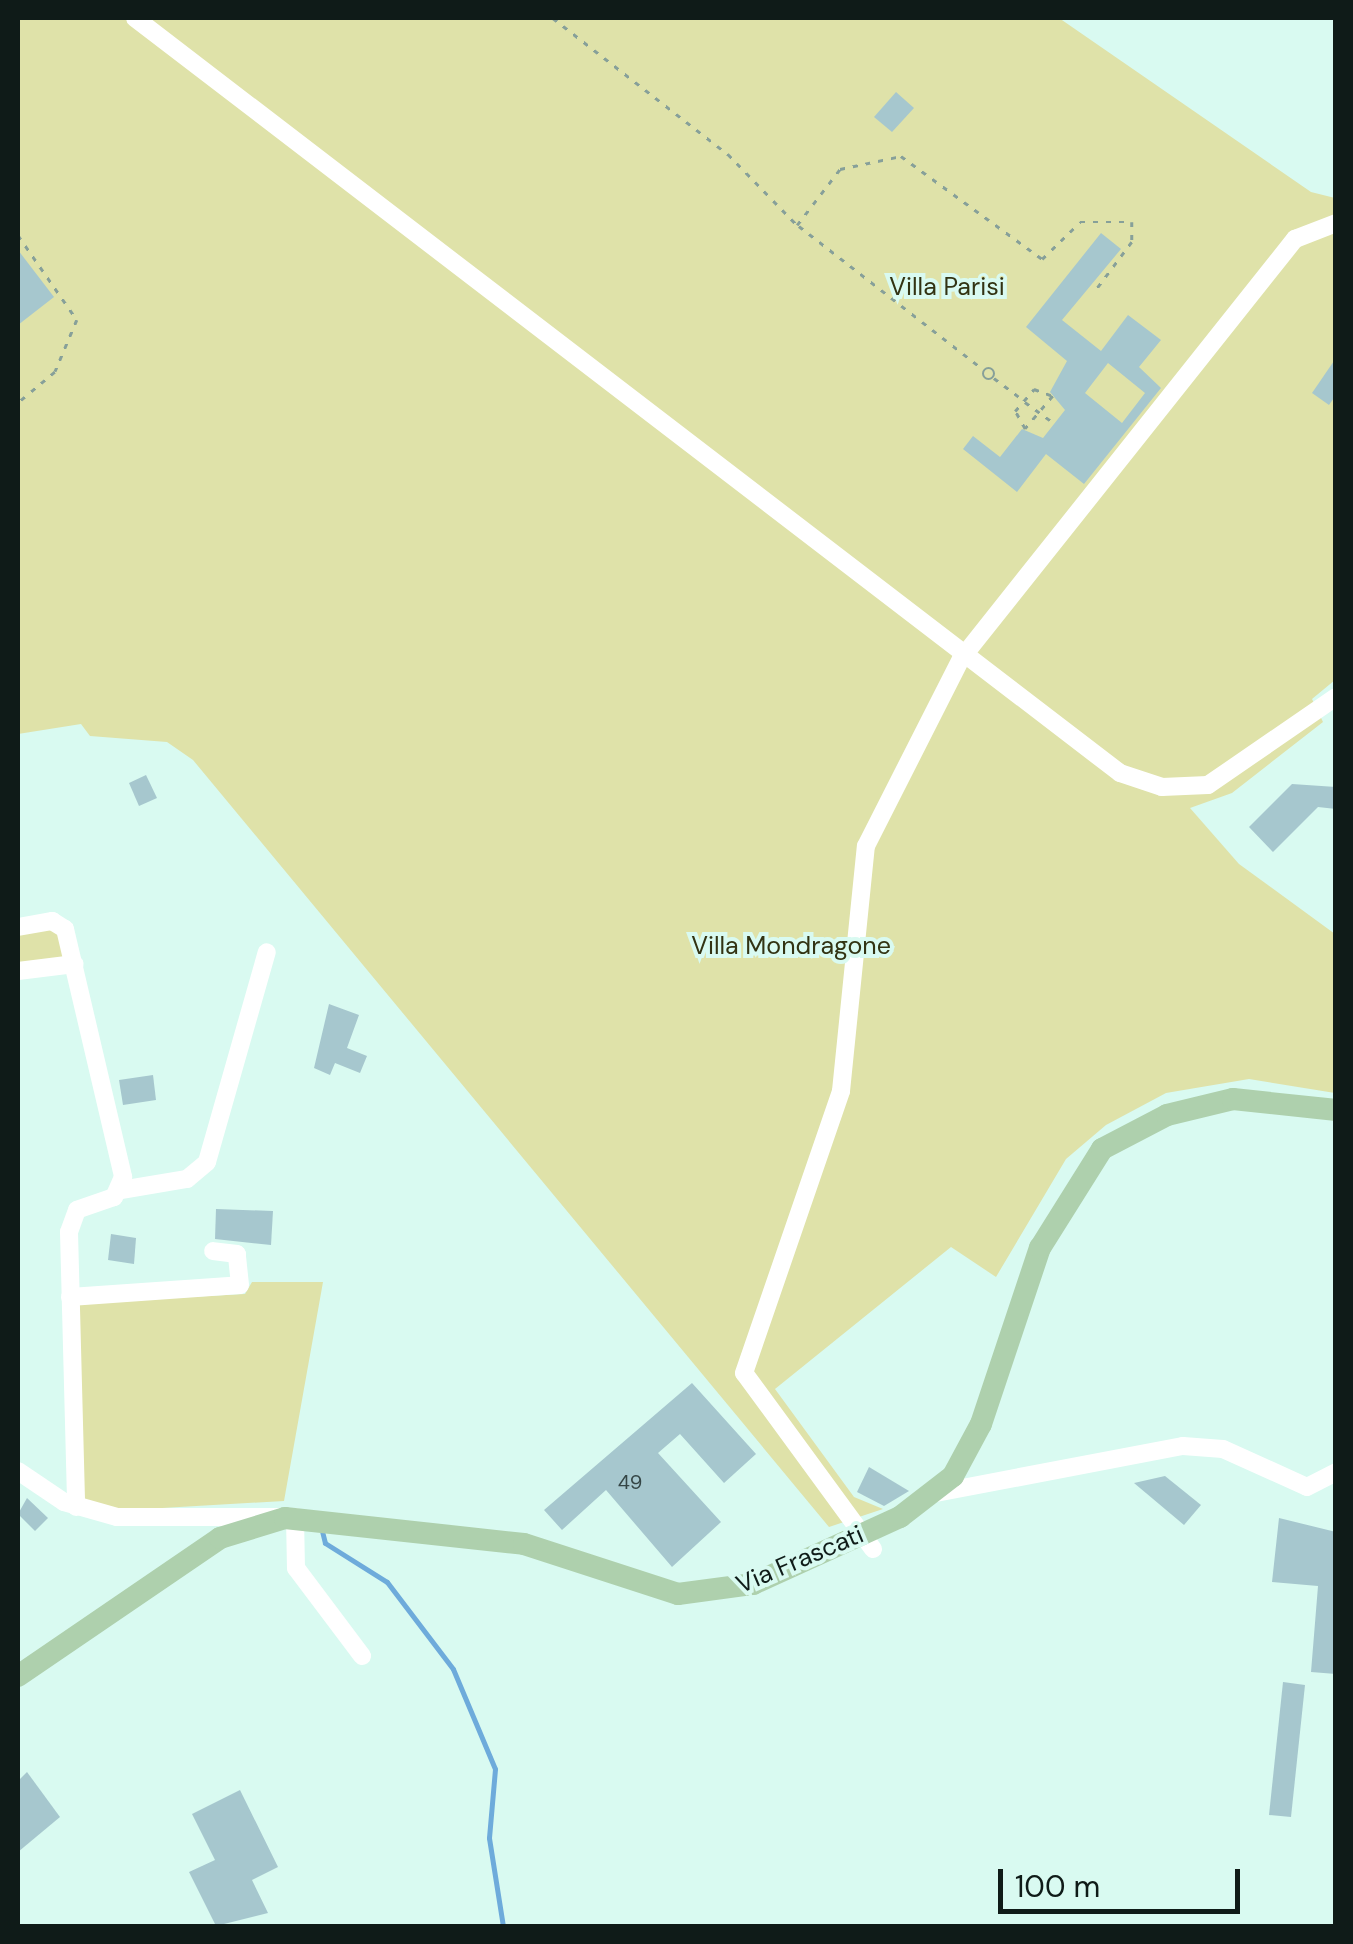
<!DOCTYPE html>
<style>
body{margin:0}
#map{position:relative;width:1353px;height:1944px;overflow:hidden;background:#d9faf1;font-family:"DM Sans",sans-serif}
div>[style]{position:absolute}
.green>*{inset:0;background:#dfe2a9}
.stream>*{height:5px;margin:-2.5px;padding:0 2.5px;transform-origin:2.5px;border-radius:2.5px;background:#6eabdb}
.building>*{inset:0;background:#a6c7ce}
.path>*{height:2.5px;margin-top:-1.25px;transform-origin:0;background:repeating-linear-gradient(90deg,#87a099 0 5px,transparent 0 13px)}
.path>.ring{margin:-1.25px;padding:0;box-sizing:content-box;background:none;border:2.5px solid #87a099;border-radius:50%}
.minor>*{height:18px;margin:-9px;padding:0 9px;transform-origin:9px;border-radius:9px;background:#fff}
.major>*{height:22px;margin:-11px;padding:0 11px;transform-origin:11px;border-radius:11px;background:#aed0ad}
span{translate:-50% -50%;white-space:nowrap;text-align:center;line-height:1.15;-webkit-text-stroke:8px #d9faf1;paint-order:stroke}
.number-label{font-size:20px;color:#354646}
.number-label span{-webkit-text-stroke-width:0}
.park-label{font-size:25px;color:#323313}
.street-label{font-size:25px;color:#0f1b18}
.frame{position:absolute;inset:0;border:20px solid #0f1b18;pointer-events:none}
.scale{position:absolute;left:998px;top:1869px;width:242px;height:45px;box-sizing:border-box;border:5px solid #0f1b18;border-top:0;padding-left:12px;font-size:30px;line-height:35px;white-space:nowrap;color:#0f1b18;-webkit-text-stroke:8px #d9faf1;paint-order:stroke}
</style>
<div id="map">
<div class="green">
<div style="clip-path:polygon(18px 18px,1059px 18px,1311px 192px,1335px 198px,1335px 680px,1312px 699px,1323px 722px,1232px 793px,1190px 808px,1239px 864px,1335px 934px,1335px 1093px,1249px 1079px,1166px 1093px,1106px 1125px,1066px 1159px,996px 1277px,951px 1247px,775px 1389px,854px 1497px,883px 1509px,829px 1527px,193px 760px,167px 742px,90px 736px,81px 724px,18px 734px)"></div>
<div style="clip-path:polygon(58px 927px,67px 960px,18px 968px,18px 932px)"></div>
<div style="clip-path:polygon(252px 1282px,323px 1282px,284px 1501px,111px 1511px,83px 1501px,79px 1303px,245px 1294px)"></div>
</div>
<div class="stream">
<div style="left:322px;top:1531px;width:12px;rotate:76deg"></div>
<div style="left:325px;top:1543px;width:73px;rotate:32.2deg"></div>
<div style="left:387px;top:1582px;width:109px;rotate:52.8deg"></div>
<div style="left:453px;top:1669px;width:108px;rotate:67.2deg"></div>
<div style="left:495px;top:1769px;width:69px;rotate:95deg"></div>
<div style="left:489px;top:1838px;width:89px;rotate:81deg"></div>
</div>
<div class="building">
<div style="clip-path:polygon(896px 92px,914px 108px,892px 132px,874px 117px)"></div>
<div style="clip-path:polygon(evenodd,1101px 233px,1121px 249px,1062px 320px,1101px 351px,1128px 315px,1161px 340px,1139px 367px,1161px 388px,1084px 484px,1046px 454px,1017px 492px,963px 449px,973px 436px,1000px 457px,1022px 429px,1043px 438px,1065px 410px,1050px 392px,1067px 361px,1026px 327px,1101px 233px,1108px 363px,1145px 393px,1122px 423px,1085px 393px,1108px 363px)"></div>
<div style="clip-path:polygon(18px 250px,54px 297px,18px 325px)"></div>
<div style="clip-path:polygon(1336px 358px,1336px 395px,1329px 405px,1312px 393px)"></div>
<div style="clip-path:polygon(146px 775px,157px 798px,139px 806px,129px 783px)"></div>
<div style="clip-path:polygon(1292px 784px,1336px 787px,1336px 809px,1318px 807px,1273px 852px,1249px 827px)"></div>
<div style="clip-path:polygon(329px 1004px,359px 1015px,347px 1048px,367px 1056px,360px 1073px,335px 1063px,330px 1075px,314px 1068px)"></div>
<div style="clip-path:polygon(153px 1075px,156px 1100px,123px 1105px,119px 1080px)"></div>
<div style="clip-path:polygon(216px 1209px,273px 1211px,271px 1245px,215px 1239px)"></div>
<div style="clip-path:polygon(111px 1234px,136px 1238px,134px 1264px,108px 1260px)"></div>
<div style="clip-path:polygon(692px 1383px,756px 1454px,724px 1483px,680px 1434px,658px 1453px,721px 1522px,672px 1567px,606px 1490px,562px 1530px,544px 1510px)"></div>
<div style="clip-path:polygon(869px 1467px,909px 1491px,884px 1506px,857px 1492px)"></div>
<div style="clip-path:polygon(1165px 1476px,1201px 1505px,1184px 1525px,1134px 1483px)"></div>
<div style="clip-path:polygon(27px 1498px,48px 1518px,35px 1531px,18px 1514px)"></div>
<div style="clip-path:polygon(1279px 1518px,1336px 1532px,1336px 1674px,1311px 1672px,1318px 1586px,1272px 1582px)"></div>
<div style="clip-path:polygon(1283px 1682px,1305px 1685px,1291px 1817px,1269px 1815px)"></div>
<div style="clip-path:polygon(27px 1772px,60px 1817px,18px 1852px,18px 1781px)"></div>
<div style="clip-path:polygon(240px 1790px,278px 1867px,252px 1880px,268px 1913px,216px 1926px,189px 1872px,215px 1860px,192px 1814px)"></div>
</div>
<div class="path">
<div style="left:553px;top:18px;width:222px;rotate:37.9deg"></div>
<div style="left:728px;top:154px;width:99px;rotate:45.8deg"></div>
<div style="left:797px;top:225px;width:71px;rotate:-52.5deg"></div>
<div style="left:840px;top:169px;width:62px;rotate:-12deg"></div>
<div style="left:901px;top:156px;width:175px;rotate:36.1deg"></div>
<div style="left:1042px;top:259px;width:53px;rotate:-44.2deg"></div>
<div style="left:1080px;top:222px;width:52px"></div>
<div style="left:1132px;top:222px;width:20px;rotate:90deg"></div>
<div style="left:1132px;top:242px;width:60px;rotate:126.9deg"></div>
<div style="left:799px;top:226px;width:234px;rotate:37.9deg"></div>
<div style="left:18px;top:235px;width:103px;rotate:55.2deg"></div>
<div style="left:77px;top:320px;width:56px;rotate:112.9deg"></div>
<div style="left:55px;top:372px;width:48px;rotate:140deg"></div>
<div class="ring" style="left:983px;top:368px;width:9.5px;height:9.5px"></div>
<div style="left:994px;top:378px;width:31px;rotate:37deg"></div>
<div style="left:1034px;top:389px;width:20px;rotate:20deg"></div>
<div style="left:1053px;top:396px;width:43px;rotate:130.3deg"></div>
<div style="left:1025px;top:429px;width:21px;rotate:-119deg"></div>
<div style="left:1015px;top:411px;width:29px;rotate:-49deg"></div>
<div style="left:1025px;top:402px;width:36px;rotate:36deg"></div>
</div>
<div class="minor">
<div style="left:135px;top:18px;width:1241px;rotate:37.47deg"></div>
<div style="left:1120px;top:773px;width:44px;rotate:18.4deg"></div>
<div style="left:1162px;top:787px;width:46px;rotate:-2.5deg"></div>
<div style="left:1208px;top:785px;width:155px;rotate:-34.5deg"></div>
<div style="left:18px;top:927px;width:35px;rotate:-10deg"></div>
<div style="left:52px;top:921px;width:15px;rotate:32deg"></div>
<div style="left:65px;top:929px;width:255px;rotate:76.8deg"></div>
<div style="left:123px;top:1177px;width:22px;rotate:114deg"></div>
<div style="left:114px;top:1197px;width:39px;rotate:161deg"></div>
<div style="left:77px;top:1210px;width:23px;rotate:110deg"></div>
<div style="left:69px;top:1232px;width:275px;rotate:88.5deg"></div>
<div style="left:18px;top:971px;width:57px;rotate:-7deg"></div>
<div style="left:121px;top:1190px;width:67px;rotate:-9.5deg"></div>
<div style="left:187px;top:1179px;width:26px;rotate:-40deg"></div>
<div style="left:207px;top:1162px;width:218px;rotate:-74.1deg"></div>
<div style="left:70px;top:1297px;width:170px;rotate:-4deg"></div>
<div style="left:240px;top:1285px;width:31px;rotate:-96deg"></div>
<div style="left:237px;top:1254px;width:24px;rotate:-173deg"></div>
<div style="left:18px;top:1471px;width:55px;rotate:34deg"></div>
<div style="left:64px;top:1502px;width:55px;rotate:15.8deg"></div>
<div style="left:117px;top:1517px;width:178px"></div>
<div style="left:295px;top:1517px;width:51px;rotate:88.9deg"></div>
<div style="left:296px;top:1568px;width:110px;rotate:53.1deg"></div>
<div style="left:936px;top:1493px;width:251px;rotate:-10.8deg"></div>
<div style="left:1183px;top:1446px;width:40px;rotate:4.3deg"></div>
<div style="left:1223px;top:1449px;width:92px;rotate:24.3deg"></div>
<div style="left:1307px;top:1487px;width:33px;rotate:-27deg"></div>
<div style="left:873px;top:1549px;width:218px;rotate:-126.2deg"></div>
<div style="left:744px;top:1373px;width:298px;rotate:-71deg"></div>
<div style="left:841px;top:1091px;width:246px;rotate:-84.2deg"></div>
<div style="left:866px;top:846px;width:210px;rotate:-63.1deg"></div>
<div style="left:961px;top:659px;width:537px;rotate:-51.51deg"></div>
<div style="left:1295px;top:239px;width:44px;rotate:-21.3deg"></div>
</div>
<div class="major">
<div style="left:18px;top:1676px;width:245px;rotate:-34.3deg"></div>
<div style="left:220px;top:1538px;width:68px;rotate:-17.1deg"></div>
<div style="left:285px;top:1518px;width:240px;rotate:6.2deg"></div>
<div style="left:524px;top:1544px;width:162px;rotate:18deg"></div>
<div style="left:678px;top:1594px;width:76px;rotate:-7.6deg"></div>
<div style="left:753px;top:1584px;width:162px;rotate:-24.5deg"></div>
<div style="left:900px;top:1517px;width:67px;rotate:-37.7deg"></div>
<div style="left:953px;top:1476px;width:59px;rotate:-61.7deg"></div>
<div style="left:981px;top:1424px;width:186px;rotate:-71.5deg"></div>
<div style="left:1040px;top:1248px;width:117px;rotate:-57.9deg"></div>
<div style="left:1102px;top:1149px;width:73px;rotate:-27.6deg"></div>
<div style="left:1167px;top:1115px;width:68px;rotate:-13.6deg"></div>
<div style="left:1233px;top:1099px;width:104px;rotate:6.1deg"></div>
</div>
<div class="number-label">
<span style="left:630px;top:1482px">49</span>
</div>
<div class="park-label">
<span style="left:947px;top:287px">Villa Parisi</span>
<span style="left:791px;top:946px">Villa Mondragone</span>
</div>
<div class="street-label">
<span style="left:800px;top:1560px;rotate:-23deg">Via Frascati</span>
</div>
<div class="frame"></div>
<div class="scale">100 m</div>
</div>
